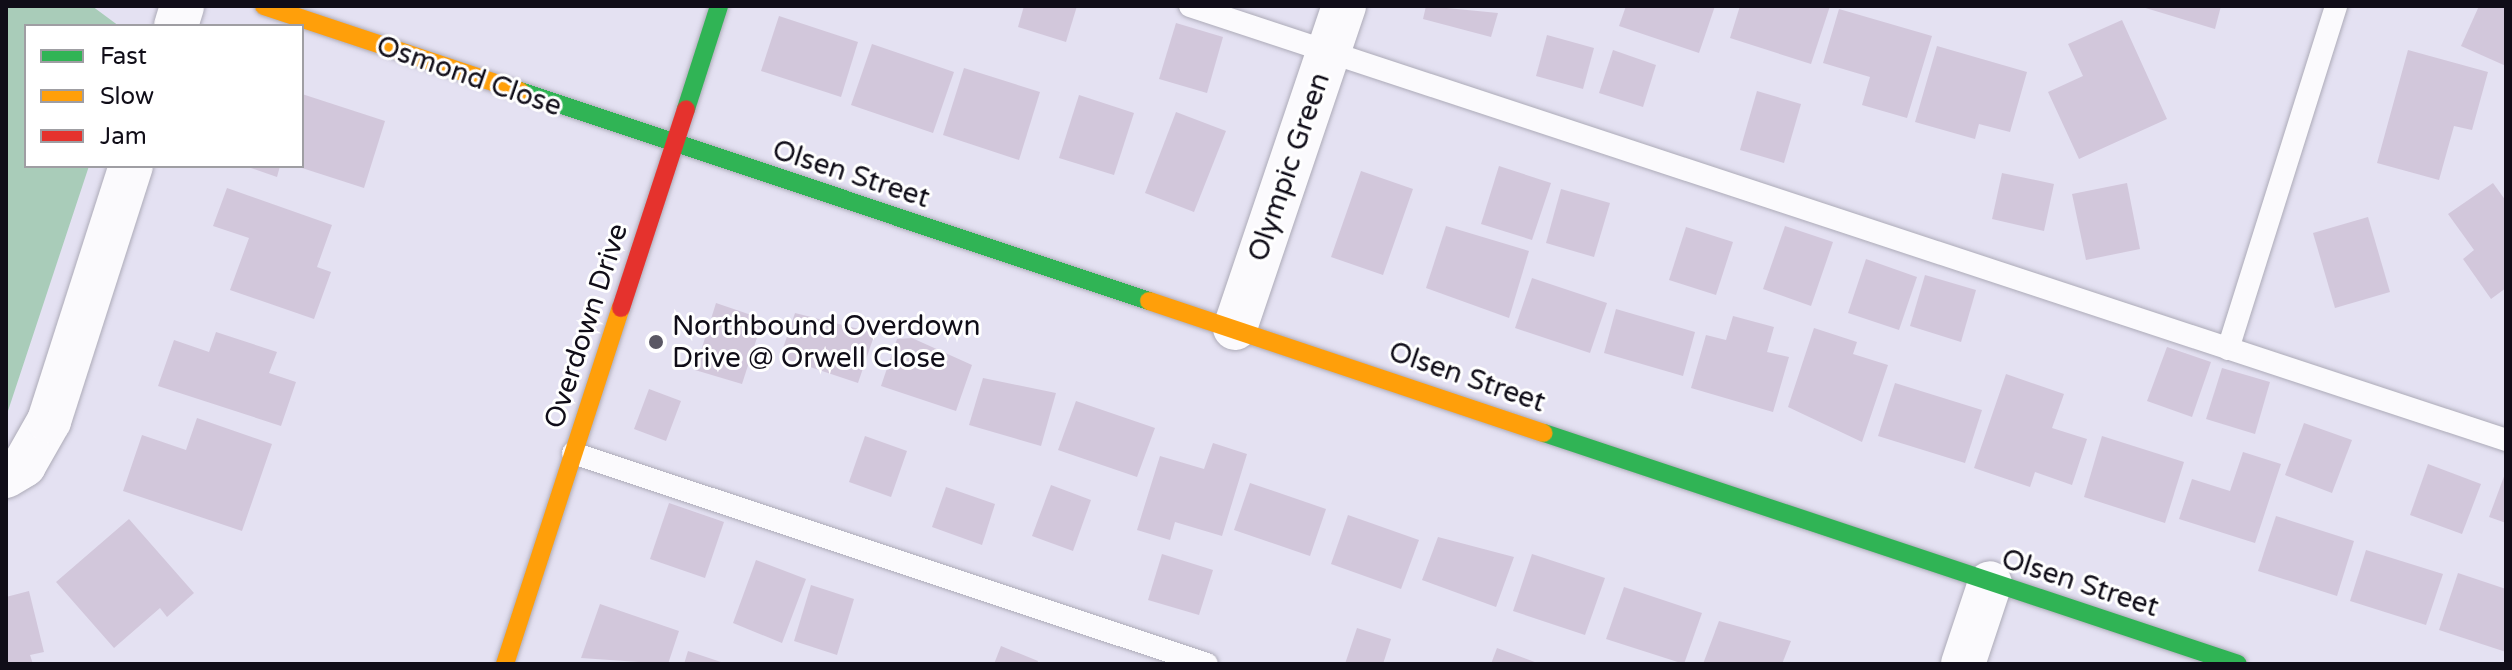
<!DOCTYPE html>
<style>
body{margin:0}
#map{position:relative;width:2512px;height:670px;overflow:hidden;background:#e4e1f2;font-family:"Varela Round",sans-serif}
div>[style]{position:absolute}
.forest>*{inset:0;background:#a9ccb9}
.building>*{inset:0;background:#d2c7db}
.roads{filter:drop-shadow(0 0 2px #adabb8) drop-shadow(0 0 2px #adabb8)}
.lane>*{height:22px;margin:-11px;padding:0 11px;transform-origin:11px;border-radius:11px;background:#fbfafd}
.street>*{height:44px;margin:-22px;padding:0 22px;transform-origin:22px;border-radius:22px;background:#fbfafd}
.fast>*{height:18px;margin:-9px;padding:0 9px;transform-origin:9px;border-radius:9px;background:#30b455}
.slow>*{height:18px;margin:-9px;padding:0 9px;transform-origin:9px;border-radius:9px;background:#ff9f0a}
.jam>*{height:18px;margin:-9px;padding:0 9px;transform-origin:9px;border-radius:9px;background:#e5322d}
.dots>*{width:22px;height:22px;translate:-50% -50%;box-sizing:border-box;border:4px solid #fff;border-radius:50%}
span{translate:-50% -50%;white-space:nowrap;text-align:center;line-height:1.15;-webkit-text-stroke:6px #fff;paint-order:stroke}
.street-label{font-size:28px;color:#100d18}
.poi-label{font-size:28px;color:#100d18}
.left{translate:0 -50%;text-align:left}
.frame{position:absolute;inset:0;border:8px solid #100d18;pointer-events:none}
.legend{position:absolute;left:24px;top:24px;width:280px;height:144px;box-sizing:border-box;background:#fff;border:2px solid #9f9ea3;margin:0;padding:10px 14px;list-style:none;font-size:24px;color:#100d18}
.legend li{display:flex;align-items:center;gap:16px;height:40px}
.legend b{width:40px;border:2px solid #9f9ea3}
</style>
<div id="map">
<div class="forest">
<div style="clip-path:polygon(6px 6px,92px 6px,119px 26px,26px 26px,26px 166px,89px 166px,6px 417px)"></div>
</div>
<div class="building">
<div style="clip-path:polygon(1024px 6px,1077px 6px,1066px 42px,1018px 27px)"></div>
<div style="clip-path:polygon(1426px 6px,1498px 13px,1491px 37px,1423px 19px)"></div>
<div style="clip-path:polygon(1626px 6px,1715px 6px,1699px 53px,1619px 26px)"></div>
<div style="clip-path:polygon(1740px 6px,1830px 6px,1811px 64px,1730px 38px)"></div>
<div style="clip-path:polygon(2139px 6px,2221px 6px,2215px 29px)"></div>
<div style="clip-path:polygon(2479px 6px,2506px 6px,2506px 66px,2461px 46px)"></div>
<div style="clip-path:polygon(1839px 9px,1932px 36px,1907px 118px,1862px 105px,1870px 77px,1823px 63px)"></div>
<div style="clip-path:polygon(779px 16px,858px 42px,841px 97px,761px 71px)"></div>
<div style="clip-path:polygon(2122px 20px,2167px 119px,2079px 159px,2048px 92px,2083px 76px,2068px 44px)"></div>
<div style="clip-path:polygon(1176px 23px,1223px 37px,1207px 93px,1159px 79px)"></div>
<div style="clip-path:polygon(1547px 35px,1594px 48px,1583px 89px,1536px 76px)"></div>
<div style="clip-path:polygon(872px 44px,954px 72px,933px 133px,851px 105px)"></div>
<div style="clip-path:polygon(1937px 46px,2027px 72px,2010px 132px,1979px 124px,1975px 139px,1915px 122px)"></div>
<div style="clip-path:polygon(1613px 50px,1656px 65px,1643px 107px,1599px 93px)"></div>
<div style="clip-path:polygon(2408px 50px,2488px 72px,2472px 130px,2454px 126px,2439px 180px,2377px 163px)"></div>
<div style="clip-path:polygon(964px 68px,1040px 92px,1019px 160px,943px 135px)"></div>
<div style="clip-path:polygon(1757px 91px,1801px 104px,1784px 163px,1740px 150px)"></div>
<div style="clip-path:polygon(302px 94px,385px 121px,364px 188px,302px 168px)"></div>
<div style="clip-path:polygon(1079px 95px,1134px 113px,1114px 175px,1059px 158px)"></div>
<div style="clip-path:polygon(1176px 112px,1226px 131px,1194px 212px,1145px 193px)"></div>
<div style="clip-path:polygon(245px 166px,280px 166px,277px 177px)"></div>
<div style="clip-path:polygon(1499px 166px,1551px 183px,1532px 240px,1481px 224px)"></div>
<div style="clip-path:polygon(1361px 171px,1413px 189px,1383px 275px,1331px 257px)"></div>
<div style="clip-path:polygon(2002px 173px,2054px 184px,2044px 231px,1992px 219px)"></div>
<div style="clip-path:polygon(2127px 183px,2140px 249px,2086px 260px,2072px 194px)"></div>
<div style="clip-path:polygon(2493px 183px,2506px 201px,2506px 288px,2491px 299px,2463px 259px,2474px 250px,2448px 214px)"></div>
<div style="clip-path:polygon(227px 188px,332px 225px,317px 267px,331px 272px,314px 319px,230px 290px,249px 238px,213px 226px)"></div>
<div style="clip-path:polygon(1561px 189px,1610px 203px,1594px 257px,1546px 243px)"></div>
<div style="clip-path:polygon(2368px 217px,2390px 292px,2335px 308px,2313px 233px)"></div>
<div style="clip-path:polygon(1446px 226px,1529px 251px,1509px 318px,1426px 288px)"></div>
<div style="clip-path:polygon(1785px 226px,1833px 242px,1811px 306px,1763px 289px)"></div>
<div style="clip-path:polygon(1686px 227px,1733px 242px,1716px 295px,1669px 280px)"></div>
<div style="clip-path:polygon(1866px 259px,1917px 277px,1899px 330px,1848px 313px)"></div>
<div style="clip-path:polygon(1925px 275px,1976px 290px,1961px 342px,1910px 326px)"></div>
<div style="clip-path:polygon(1532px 278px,1607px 303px,1590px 353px,1515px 328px)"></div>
<div style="clip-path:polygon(716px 303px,763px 319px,742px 384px,695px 370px)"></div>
<div style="clip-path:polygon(1616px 309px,1695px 332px,1683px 376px,1604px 353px)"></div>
<div style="clip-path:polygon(795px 313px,875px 333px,858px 383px,780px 357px)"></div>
<div style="clip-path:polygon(1733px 316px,1774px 327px,1767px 352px,1789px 357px,1773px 412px,1691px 388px,1706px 335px,1726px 340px)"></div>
<div style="clip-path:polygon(1814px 328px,1857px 342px,1853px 354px,1888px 365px,1862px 442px,1788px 407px)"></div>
<div style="clip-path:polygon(216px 332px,277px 352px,269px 373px,296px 382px,281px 426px,158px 386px,174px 340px,209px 352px)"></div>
<div style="clip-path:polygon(912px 338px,972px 365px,956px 411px,881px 386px,897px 339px)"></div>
<div style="clip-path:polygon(2167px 347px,2211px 362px,2192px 417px,2147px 401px)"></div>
<div style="clip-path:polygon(2222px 368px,2270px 382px,2255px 434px,2206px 419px)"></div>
<div style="clip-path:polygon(2006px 374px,2064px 394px,2052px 428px,2087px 439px,2072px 485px,2035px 472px,2030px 487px,1974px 468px)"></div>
<div style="clip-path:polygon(983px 378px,1056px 393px,1041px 446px,969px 425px)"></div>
<div style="clip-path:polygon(1895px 383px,1982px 410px,1965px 463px,1878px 436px)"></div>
<div style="clip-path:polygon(649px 389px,681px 401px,666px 441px,634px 429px)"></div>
<div style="clip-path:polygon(1076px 401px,1155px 428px,1137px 477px,1058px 450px)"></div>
<div style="clip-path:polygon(197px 418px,272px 444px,242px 531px,123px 491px,142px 435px,186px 450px)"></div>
<div style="clip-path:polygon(2304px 423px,2352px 440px,2332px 493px,2285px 475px)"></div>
<div style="clip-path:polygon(865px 436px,907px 451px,891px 497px,849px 482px)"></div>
<div style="clip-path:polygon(2102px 436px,2184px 462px,2165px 523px,2084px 497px)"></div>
<div style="clip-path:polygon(1213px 443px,1247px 454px,1222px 536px,1175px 522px,1170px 540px,1137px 530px,1160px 456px,1204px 469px)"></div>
<div style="clip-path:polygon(2243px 452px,2281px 464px,2255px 543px,2179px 519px,2192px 479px,2230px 491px)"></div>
<div style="clip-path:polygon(2428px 464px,2481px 484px,2462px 534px,2410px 515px)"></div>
<div style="clip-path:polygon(2506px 471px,2506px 523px,2489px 517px)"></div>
<div style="clip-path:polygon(1250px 483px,1326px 509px,1310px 556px,1234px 530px)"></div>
<div style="clip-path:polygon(1051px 485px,1091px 500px,1073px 551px,1032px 536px)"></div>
<div style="clip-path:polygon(946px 487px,995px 504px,982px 545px,932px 527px)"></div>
<div style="clip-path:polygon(669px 503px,724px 522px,705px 578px,650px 559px)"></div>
<div style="clip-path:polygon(1348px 515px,1419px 540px,1401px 589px,1331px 564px)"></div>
<div style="clip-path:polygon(2276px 516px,2354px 541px,2337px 596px,2258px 571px)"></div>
<div style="clip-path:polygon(129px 519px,194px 593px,167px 617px,160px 608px,114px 648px,56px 582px)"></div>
<div style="clip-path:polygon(1438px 537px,1514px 557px,1496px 607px,1422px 580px)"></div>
<div style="clip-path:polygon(2366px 550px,2443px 574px,2426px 625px,2350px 601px)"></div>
<div style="clip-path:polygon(1162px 554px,1213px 570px,1199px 615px,1148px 600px)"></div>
<div style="clip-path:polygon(1532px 554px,1605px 578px,1585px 635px,1513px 611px)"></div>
<div style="clip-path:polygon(756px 560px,806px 579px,782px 643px,733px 623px)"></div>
<div style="clip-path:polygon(2458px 573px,2506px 589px,2506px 652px,2439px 630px)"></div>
<div style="clip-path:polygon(811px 585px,854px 599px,837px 655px,794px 641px)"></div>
<div style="clip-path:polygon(1624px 587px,1702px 613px,1684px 664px,1606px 639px)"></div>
<div style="clip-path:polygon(29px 591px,44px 652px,30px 655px,33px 664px,6px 664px,6px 597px)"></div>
<div style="clip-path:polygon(600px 604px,679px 631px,668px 664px,581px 658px)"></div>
<div style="clip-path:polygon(1719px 621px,1791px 641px,1782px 664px,1703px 664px)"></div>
<div style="clip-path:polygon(1357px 628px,1391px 639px,1383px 664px,1345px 664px)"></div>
<div style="clip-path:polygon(1001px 646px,1038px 661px,1037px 664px,994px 664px)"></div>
<div style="clip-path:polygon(1497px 648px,1540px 664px,1491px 664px)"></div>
<div style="clip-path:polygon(688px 651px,724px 663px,724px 664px,684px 664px)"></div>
</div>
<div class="roads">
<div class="lane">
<div style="left:1190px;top:6px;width:1386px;rotate:18.25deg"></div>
<div style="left:2228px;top:349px;width:360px;rotate:-72.5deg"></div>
<div style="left:573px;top:453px;width:668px;rotate:18.41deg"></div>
</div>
<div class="street">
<div style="left:176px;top:26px;width:21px;rotate:-73deg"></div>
<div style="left:1235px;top:328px;width:340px;rotate:-71.3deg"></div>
<div style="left:6px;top:476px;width:21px;rotate:-31deg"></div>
<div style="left:24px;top:465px;width:51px;rotate:-60.4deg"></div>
<div style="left:49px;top:421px;width:268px;rotate:-72.2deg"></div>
<div style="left:1963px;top:664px;width:85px;rotate:-71.6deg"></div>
</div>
<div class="fast">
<div style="left:520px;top:91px;width:663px;rotate:18.46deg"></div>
<div style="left:686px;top:109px;width:108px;rotate:-72.2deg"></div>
<div style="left:1544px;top:433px;width:731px;rotate:18.41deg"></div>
</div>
<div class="slow">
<div style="left:264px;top:6px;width:270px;rotate:18.4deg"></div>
<div style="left:1149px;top:301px;width:416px;rotate:18.5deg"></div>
<div style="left:505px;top:664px;width:374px;rotate:-72deg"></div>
</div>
<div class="jam">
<div style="left:621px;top:308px;width:209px;rotate:-71.9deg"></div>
</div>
</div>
<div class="dots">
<div style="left:656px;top:342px;background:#5a5764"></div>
</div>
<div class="street-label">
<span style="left:469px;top:76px;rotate:19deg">Osmond Close</span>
<span style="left:1289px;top:167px;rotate:-71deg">Olympic Green</span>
<span style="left:851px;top:174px;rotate:18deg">Olsen Street</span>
<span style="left:586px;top:326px;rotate:-72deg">Overdown Drive</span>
<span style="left:1467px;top:377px;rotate:19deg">Olsen Street</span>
<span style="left:2080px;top:583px;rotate:18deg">Olsen Street</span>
</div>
<div class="poi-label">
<span class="left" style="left:672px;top:342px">Northbound Overdown<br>Drive @ Orwell Close</span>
</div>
<div class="frame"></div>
<ul class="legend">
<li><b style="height:10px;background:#30b455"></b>Fast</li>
<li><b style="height:10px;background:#ff9f0a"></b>Slow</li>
<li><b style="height:10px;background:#e5322d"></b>Jam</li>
</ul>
</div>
